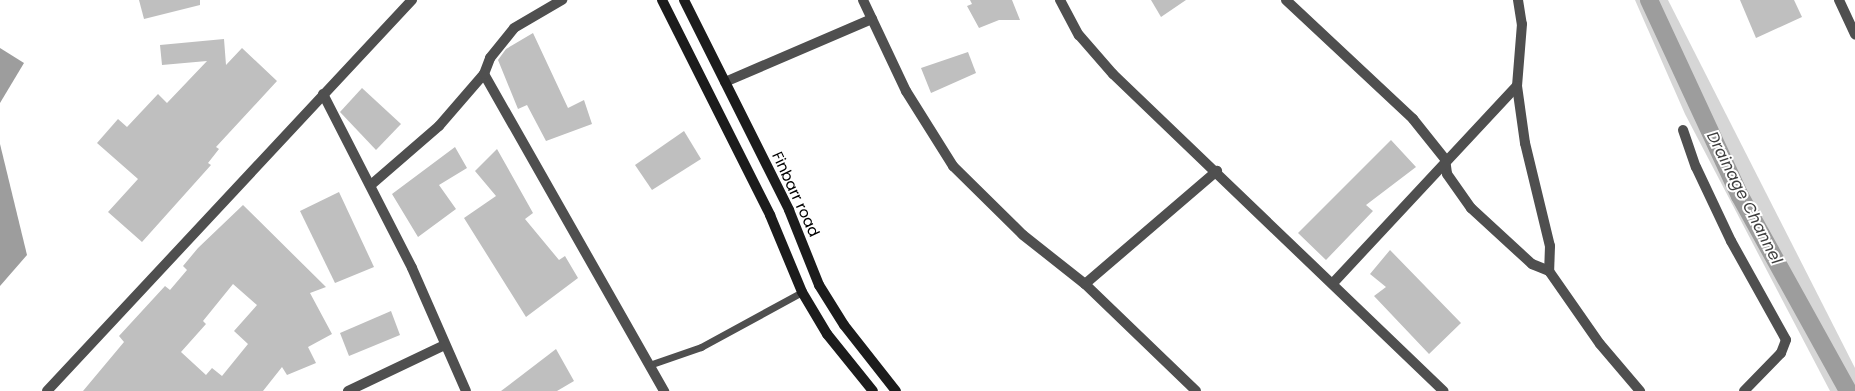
<!DOCTYPE html>
<style>
body{margin:0}
#map{position:relative;width:1855px;height:391px;overflow:hidden;background:#fff;font-family:Poppins,sans-serif}
div>[style]{position:absolute}
.green>*{inset:0;background:#d6d6d6}
.water>*{inset:0;background:#9d9d9d}
.canal>*{height:18px;margin:-9px;padding:0 9px;transform-origin:9px;border-radius:9px;background:#9d9d9d}
.building>*{inset:0;background:#bfbfbf}
.lane>*{height:7px;margin:-3.5px;padding:0 3.5px;transform-origin:3.5px;border-radius:3.5px;background:#4f4f4f}
.street>*{height:10px;margin:-5px;padding:0 5px;transform-origin:5px;border-radius:5px;background:#4f4f4f}
.secondary>*{height:10px;margin:-5px;padding:0 5px;transform-origin:5px;border-radius:5px;background:#1c1c1c}
span{translate:-50% -50%;white-space:nowrap;text-align:center;line-height:1.15;-webkit-text-stroke:4px #fff;paint-order:stroke}
.street-label{font-size:15px;color:#000}
.water-label{font-size:16px;color:#3e3e3e;font-style:italic}
</style>
<div id="map">
<div class="green">
<div style="clip-path:polygon(1635px 0,1668px 0,1855px 368px,1855px 391px,1830px 391px,1685px 114px)"></div>
</div>
<div class="water">
<div style="clip-path:polygon(0 48px,24px 63px,0 103px)"></div>
<div style="clip-path:polygon(0 144px,27px 255px,0 286px)"></div>
</div>
<div class="canal">
<div style="left:1649px;top:0;width:216px;rotate:65.1deg"></div>
<div style="left:1740px;top:196px;width:223px;rotate:61deg"></div>
</div>
<div class="building">
<div style="clip-path:polygon(139px 0,200px 0,200px 5px,144px 19px)"></div>
<div style="clip-path:polygon(970px 0,1012px 0,1020px 20px,999px 20px,979px 28px,967px 6px,972px 4px)"></div>
<div style="clip-path:polygon(1151px 0,1186px 0,1161px 17px)"></div>
<div style="clip-path:polygon(1740px 0,1794px 0,1802px 17px,1756px 38px)"></div>
<div style="clip-path:polygon(533px 33px,568px 108px,584px 100px,592px 124px,546px 141px,527px 105px,518px 109px,498px 60px,506px 49px)"></div>
<div style="clip-path:polygon(224px 39px,226px 65px,242px 48px,277px 81px,216px 147px,219px 149px,208px 163px,211px 165px,142px 242px,108px 212px,138px 179px,97px 143px,118px 119px,127px 127px,158px 94px,167px 103px,207px 61px,162px 65px,160px 45px)"></div>
<div style="clip-path:polygon(968px 52px,976px 73px,931px 93px,921px 68px)"></div>
<div style="clip-path:polygon(362px 88px,401px 124px,376px 150px,340px 112px)"></div>
<div style="clip-path:polygon(684px 131px,701px 159px,652px 190px,635px 165px)"></div>
<div style="clip-path:polygon(1391px 140px,1416px 167px,1366px 205px,1373px 211px,1326px 260px,1298px 233px)"></div>
<div style="clip-path:polygon(455px 147px,467px 168px,439px 185px,456px 209px,418px 237px,392px 194px)"></div>
<div style="clip-path:polygon(497px 149px,533px 213px,525px 219px,559px 260px,565px 256px,578px 278px,526px 317px,464px 218px,496px 196px,475px 171px)"></div>
<div style="clip-path:polygon(339px 192px,374px 267px,335px 283px,300px 211px)"></div>
<div style="clip-path:polygon(evenodd,243px 205px,326px 287px,310px 293px,332px 334px,308px 347px,316px 363px,287px 375px,282px 367px,263px 391px,83px 391px,124px 342px,119px 336px,165px 286px,170px 290px,187px 270px,183px 266px,198px 248px,243px 205px,233px 284px,257px 305px,234px 331px,248px 344px,222px 376px,212px 368px,206px 375px,181px 352px,206px 324px,203px 321px,233px 284px)"></div>
<div style="clip-path:polygon(1390px 250px,1461px 323px,1429px 354px,1374px 296px,1386px 287px,1370px 274px)"></div>
<div style="clip-path:polygon(391px 311px,400px 335px,349px 356px,340px 333px)"></div>
<div style="clip-path:polygon(556px 349px,574px 381px,557px 391px,501px 391px)"></div>
</div>
<div class="lane">
<div style="left:652px;top:364px;width:52px;rotate:-19.1deg"></div>
<div style="left:701px;top:347px;width:115px;rotate:-28.6deg"></div>
</div>
<div class="street">
<div style="left:863px;top:0;width:101px;rotate:64.7deg"></div>
<div style="left:906px;top:91px;width:89px;rotate:57.9deg"></div>
<div style="left:953px;top:166px;width:98px;rotate:44.6deg"></div>
<div style="left:1023px;top:235px;width:79px;rotate:38.3deg"></div>
<div style="left:1085px;top:284px;width:154px;rotate:43.9deg"></div>
<div style="left:1060px;top:0;width:40px;rotate:62deg"></div>
<div style="left:1079px;top:35px;width:52px;rotate:48.9deg"></div>
<div style="left:1113px;top:74px;width:458px;rotate:43.8deg"></div>
<div style="left:1286px;top:0;width:174px;rotate:43.1deg"></div>
<div style="left:1413px;top:119px;width:51px;rotate:51.3deg"></div>
<div style="left:1445px;top:159px;width:15px;rotate:82deg"></div>
<div style="left:1447px;top:174px;width:42px;rotate:54.8deg"></div>
<div style="left:1471px;top:208px;width:83px;rotate:42.6deg"></div>
<div style="left:1532px;top:264px;width:18px;rotate:22deg"></div>
<div style="left:1518px;top:0;width:24px;rotate:81deg"></div>
<div style="left:1522px;top:24px;width:62px;rotate:94.6deg"></div>
<div style="left:1517px;top:86px;width:58px;rotate:82deg"></div>
<div style="left:1525px;top:143px;width:106px;rotate:76.4deg"></div>
<div style="left:1550px;top:246px;width:25px;rotate:92deg"></div>
<div style="left:1549px;top:271px;width:89px;rotate:55.1deg"></div>
<div style="left:1600px;top:344px;width:62px;rotate:49.6deg"></div>
<div style="left:1839px;top:0;width:38px;rotate:65deg"></div>
<div style="left:484px;top:74px;width:365px;rotate:60.4deg"></div>
<div style="left:725px;top:82px;width:160px;rotate:-23.2deg"></div>
<div style="left:323px;top:94px;width:195px;rotate:62.9deg"></div>
<div style="left:412px;top:268px;width:134px;rotate:66.3deg"></div>
<div style="left:1683px;top:130px;width:39px;rotate:71deg"></div>
<div style="left:1696px;top:167px;width:82px;rotate:64.7deg"></div>
<div style="left:1731px;top:241px;width:113px;rotate:60.9deg"></div>
<div style="left:1786px;top:340px;width:14px;rotate:111deg"></div>
<div style="left:1781px;top:353px;width:53px;rotate:134.2deg"></div>
<div style="left:372px;top:184px;width:89px;rotate:-40.9deg"></div>
<div style="left:439px;top:126px;width:69px;rotate:-49.1deg"></div>
<div style="left:484px;top:74px;width:17px;rotate:-69deg"></div>
<div style="left:490px;top:58px;width:38px;rotate:-51deg"></div>
<div style="left:514px;top:28px;width:56px;rotate:-30.3deg"></div>
<div style="left:1334px;top:282px;width:268px;rotate:-47deg"></div>
<div style="left:1085px;top:284px;width:174px;rotate:-40.6deg"></div>
<div style="left:47px;top:391px;width:535px;rotate:-46.97deg"></div>
<div style="left:348px;top:391px;width:107px;rotate:-25.4deg"></div>
</div>
<div class="secondary">
<div style="left:662px;top:0;width:241px;rotate:63.3deg"></div>
<div style="left:770px;top:215px;width:83px;rotate:67.4deg"></div>
<div style="left:802px;top:292px;width:49px;rotate:59.2deg"></div>
<div style="left:827px;top:334px;width:73px;rotate:51.1deg"></div>
<div style="left:684px;top:0;width:235px;rotate:63.4deg"></div>
<div style="left:789px;top:210px;width:81px;rotate:68.2deg"></div>
<div style="left:819px;top:285px;width:47px;rotate:58deg"></div>
<div style="left:844px;top:325px;width:84px;rotate:51.8deg"></div>
</div>
<div class="street-label">
<span style="left:796px;top:194px;rotate:65deg">Finbarr road</span>
</div>
<div class="water-label">
<span style="left:1744px;top:198px;rotate:63deg">Drainage Channel</span>
</div>
</div>
